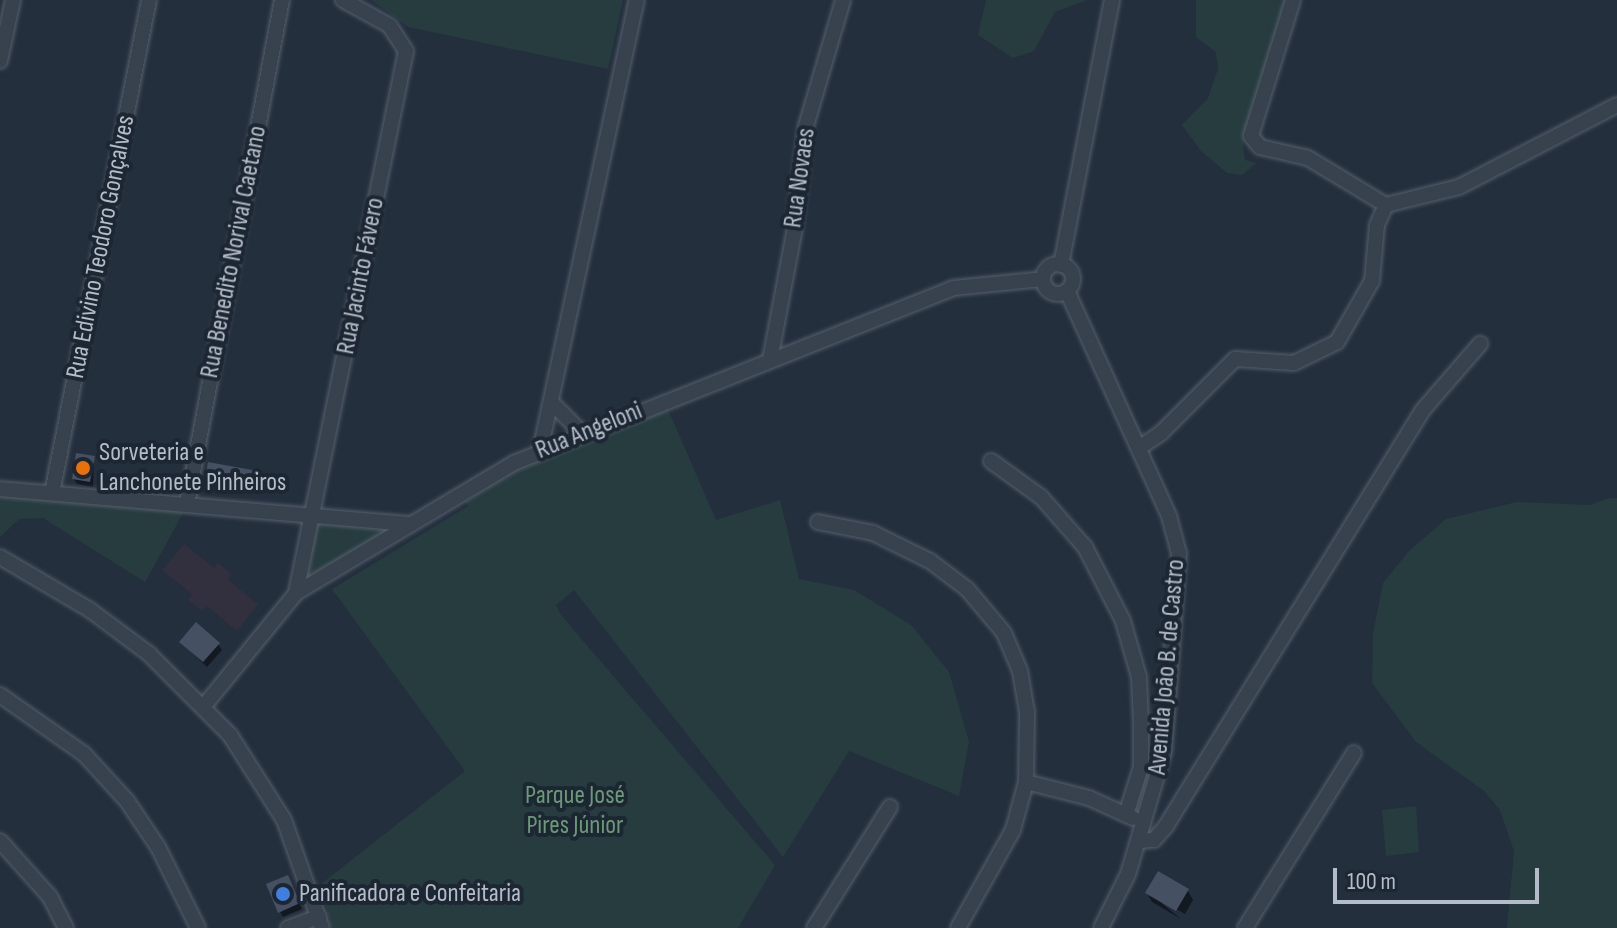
<!DOCTYPE html>
<meta charset="utf-8">
<style>
body{margin:0}
#map{position:relative;width:1617px;height:928px;overflow:hidden;background:#242f3e;font-family:"Sofia Sans Condensed",sans-serif}
div>[style]{position:absolute}
.medical>*{inset:0;background:#32303f}
.green>*{inset:0;background:#263c3f}
.shadow>*{inset:0;background:#0007}
.building>*{inset:0;background:#455162}
.roads{filter:drop-shadow(0 0 2px #565f6c) drop-shadow(0 0 2px #565f6c)}
.minor>*{height:14px;margin:-7px;padding:0 7px;transform-origin:7px;border-radius:7px;background:#38414e}
.minor>.ring{margin:-7px;padding:0;box-sizing:content-box;background:none;border:14px solid #38414e;border-radius:50%}
.dots>*{width:22px;height:22px;translate:-50% -50%;box-sizing:border-box;border:4px solid #1d2633;border-radius:50%}
span{translate:-50% -50%;white-space:nowrap;text-align:center;line-height:1.15;-webkit-text-stroke:8px #1d2633;paint-order:stroke}
.street-label{font-size:26px;color:#b4bcc9}
.poi-label{font-size:26px;color:#b4bcc9}
.left{translate:0 -50%;text-align:left}
.park-label{font-size:26px;color:#6b9a76}
.scale{position:absolute;left:1333px;top:868px;width:206px;height:36px;box-sizing:border-box;border:4px solid #b4bcc9;border-top:0;padding-left:10px;font-size:24px;line-height:28px;white-space:nowrap;color:#b4bcc9;-webkit-text-stroke:6px #1d2633;paint-order:stroke}
</style>
<div id="map">
<div class="medical">
<div style="clip-path:polygon(184px 544px,214px 568px,218px 563px,232px 574px,228px 580px,258px 604px,237px 631px,207px 606px,202px 611px,188px 600px,192px 594px,162px 570px)"></div>
</div>
<div class="green">
<div style="clip-path:polygon(371px 0,623px 0,608px 69px,408px 27px)"></div>
<div style="clip-path:polygon(986px 0,1087px 0,1055px 12px,1034px 51px,1013px 58px,978px 35px)"></div>
<div style="clip-path:polygon(1196px 0,1286px 0,1243px 144px,1245px 160px,1256px 163px,1242px 175px,1227px 173px,1201px 151px,1182px 125px,1208px 98px,1218px 69px,1216px 52px,1196px 37px)"></div>
<div style="clip-path:polygon(667px 407px,716px 520px,780px 500px,799px 579px,854px 590px,911px 625px,949px 672px,969px 742px,959px 796px,849px 751px,783px 857px,574px 590px,556px 605px,561px 615px,775px 865px,738px 928px,331px 928px,321px 884px,465px 771px,332px 589px,468px 506px,465px 502px,516px 469px)"></div>
<div style="clip-path:polygon(0 493px,186px 508px,145px 582px,43px 518px,19px 519px,0 537px)"></div>
<div style="clip-path:polygon(1610px 498px,1617px 498px,1617px 928px,1507px 928px,1514px 851px,1500px 810px,1484px 791px,1416px 742px,1372px 683px,1373px 634px,1383px 583px,1409px 551px,1446px 519px,1517px 502px,1589px 505px)"></div>
<div style="clip-path:polygon(316px 518px,399px 527px,301px 586px)"></div>
<div style="clip-path:polygon(1416px 806px,1419px 852px,1386px 856px,1382px 810px)"></div>
</div>
<div class="shadow">
<div style="clip-path:polygon(94px 458px,93px 487px,77px 484px,74px 479px)"></div>
<div style="clip-path:polygon(208px 473px,257px 473px,258px 487px,211px 478px)"></div>
<div style="clip-path:polygon(181px 642px,218px 644px,222px 650px,207px 667px)"></div>
<div style="clip-path:polygon(290px 883px,302px 909px,283px 917px,280px 912px)"></div>
<div style="clip-path:polygon(1188px 891px,1193px 900px,1185px 914px,1152px 895px,1181px 919px,1152px 902px,1147px 893px)"></div>
</div>
<div class="building">
<div style="clip-path:polygon(76px 453px,95px 456px,90px 482px,72px 479px)"></div>
<div style="clip-path:polygon(208px 462px,258px 471px,256px 483px,206px 473px)"></div>
<div style="clip-path:polygon(196px 622px,220px 643px,203px 662px,179px 642px)"></div>
<div style="clip-path:polygon(1158px 871px,1189px 889px,1176px 911px,1145px 893px)"></div>
<div style="clip-path:polygon(288px 875px,300px 903px,278px 913px,266px 884px)"></div>
</div>
<div class="roads">
<div class="minor">
<div style="left:1293px;top:0;width:142px;rotate:107.2deg"></div>
<div style="left:1251px;top:136px;width:14px;rotate:51deg"></div>
<div style="left:1260px;top:147px;width:49px;rotate:12.9deg"></div>
<div style="left:1308px;top:158px;width:91px;rotate:31.1deg"></div>
<div style="left:0;top:61px;width:62px;rotate:-78deg"></div>
<div class="ring" style="left:1043px;top:264px;width:16px;height:16px"></div>
<div style="left:1061px;top:265px;width:270px;rotate:-79.1deg"></div>
<div style="left:1067px;top:291px;width:247px;rotate:65.6deg"></div>
<div style="left:1169px;top:516px;width:38px;rotate:75deg"></div>
<div style="left:1179px;top:553px;width:200px;rotate:94.3deg"></div>
<div style="left:1164px;top:752px;width:127px;rotate:106.4deg"></div>
<div style="left:1128px;top:874px;width:60px;rotate:116.6deg"></div>
<div style="left:770px;top:360px;width:129px;rotate:-79.3deg"></div>
<div style="left:794px;top:233px;width:108px;rotate:-83.6deg"></div>
<div style="left:806px;top:126px;width:131px;rotate:-73.6deg"></div>
<div style="left:552px;top:403px;width:42px;rotate:45deg"></div>
<div style="left:1139px;top:448px;width:27px;rotate:-34deg"></div>
<div style="left:1161px;top:433px;width:105px;rotate:-45deg"></div>
<div style="left:1235px;top:359px;width:59px;rotate:3.9deg"></div>
<div style="left:1294px;top:363px;width:48px;rotate:-26deg"></div>
<div style="left:1337px;top:342px;width:70px;rotate:-60.2deg"></div>
<div style="left:1372px;top:281px;width:56px;rotate:-84.9deg"></div>
<div style="left:1377px;top:225px;width:22px;rotate:-66deg"></div>
<div style="left:1386px;top:205px;width:75px;rotate:-13.9deg"></div>
<div style="left:1459px;top:187px;width:178px;rotate:-27.4deg"></div>
<div style="left:540px;top:451px;width:461px;rotate:-77.9deg"></div>
<div style="left:991px;top:461px;width:62px;rotate:35.8deg"></div>
<div style="left:1041px;top:497px;width:67px;rotate:48.7deg"></div>
<div style="left:1085px;top:547px;width:83px;rotate:62.8deg"></div>
<div style="left:1123px;top:621px;width:58px;rotate:74.1deg"></div>
<div style="left:1139px;top:677px;width:45px;rotate:87.5deg"></div>
<div style="left:1141px;top:722px;width:45px;rotate:90deg"></div>
<div style="left:1141px;top:767px;width:50px;rotate:107.4deg"></div>
<div style="left:0;top:489px;width:412px;rotate:4.9deg"></div>
<div style="left:52px;top:493px;width:502px;rotate:-78.87deg"></div>
<div style="left:187px;top:504px;width:513px;rotate:-79.33deg"></div>
<div style="left:818px;top:522px;width:56px;rotate:11.3deg"></div>
<div style="left:873px;top:533px;width:64px;rotate:26.2deg"></div>
<div style="left:930px;top:561px;width:46px;rotate:37.1deg"></div>
<div style="left:967px;top:589px;width:57px;rotate:49.9deg"></div>
<div style="left:1004px;top:633px;width:41px;rotate:67.2deg"></div>
<div style="left:1020px;top:671px;width:42px;rotate:80.3deg"></div>
<div style="left:1027px;top:712px;width:70px;rotate:90.8deg"></div>
<div style="left:1026px;top:782px;width:50px;rotate:105.2deg"></div>
<div style="left:1013px;top:830px;width:112px;rotate:119.3deg"></div>
<div style="left:0;top:557px;width:104px;rotate:30.5deg"></div>
<div style="left:90px;top:610px;width:74px;rotate:36.7deg"></div>
<div style="left:149px;top:654px;width:115px;rotate:45deg"></div>
<div style="left:230px;top:735px;width:101px;rotate:57.6deg"></div>
<div style="left:284px;top:820px;width:114px;rotate:70.6deg"></div>
<div style="left:296px;top:593px;width:553px;rotate:-78.53deg"></div>
<div style="left:406px;top:51px;width:30px;rotate:-123deg"></div>
<div style="left:390px;top:26px;width:54px;rotate:-151deg"></div>
<div style="left:0;top:695px;width:103px;rotate:35.1deg"></div>
<div style="left:84px;top:754px;width:64px;rotate:47.5deg"></div>
<div style="left:127px;top:801px;width:55px;rotate:56deg"></div>
<div style="left:158px;top:847px;width:90px;rotate:63.7deg"></div>
<div style="left:204px;top:706px;width:146px;rotate:-50.8deg"></div>
<div style="left:296px;top:593px;width:254px;rotate:-30.8deg"></div>
<div style="left:514px;top:463px;width:473px;rotate:-21.7deg"></div>
<div style="left:953px;top:288px;width:90px;rotate:-5.7deg"></div>
<div style="left:1026px;top:782px;width:65px;rotate:14.3deg"></div>
<div style="left:1089px;top:798px;width:48px;rotate:24.4deg"></div>
<div style="left:0;top:841px;width:75px;rotate:48.2deg"></div>
<div style="left:50px;top:897px;width:35px;rotate:63deg"></div>
<div style="left:1138px;top:841px;width:16px;rotate:-4deg"></div>
<div style="left:1154px;top:840px;width:18px;rotate:-49deg"></div>
<div style="left:1166px;top:826px;width:488px;rotate:-58.3deg"></div>
<div style="left:1422px;top:411px;width:89px;rotate:-49.1deg"></div>
<div style="left:288px;top:928px;width:33px;rotate:-20deg"></div>
<div style="left:814px;top:928px;width:143px;rotate:-57.9deg"></div>
<div style="left:1245px;top:928px;width:206px;rotate:-58.1deg"></div>
</div>
</div>
<div class="dots">
<div style="left:83px;top:468px;background:#e8710a"></div>
<div style="left:283px;top:894px;background:#3f7fe0"></div>
</div>
<div class="street-label">
<span style="left:800px;top:178px;rotate:-82deg">Rua Novaes</span>
<span style="left:101px;top:247px;rotate:-79deg">Rua Edivino Teodoro Gonçalves</span>
<span style="left:234px;top:252px;rotate:-79deg">Rua Benedito Norival Caetano</span>
<span style="left:361px;top:276px;rotate:-79deg">Rua Jacinto Fávero</span>
<span style="left:589px;top:431px;rotate:-22deg">Rua Angeloni</span>
<span style="left:1167px;top:667px;rotate:-85deg">Avenida João B. de Castro</span>
</div>
<div class="poi-label">
<span class="left" style="left:99px;top:468px">Sorveteria e<br>Lanchonete Pinheiros</span>
<span class="left" style="left:299px;top:894px">Panificadora e Confeitaria</span>
</div>
<div class="park-label">
<span style="left:575px;top:811px">Parque José<br>Pires Júnior</span>
</div>
<div class="scale">100 m</div>
</div>
